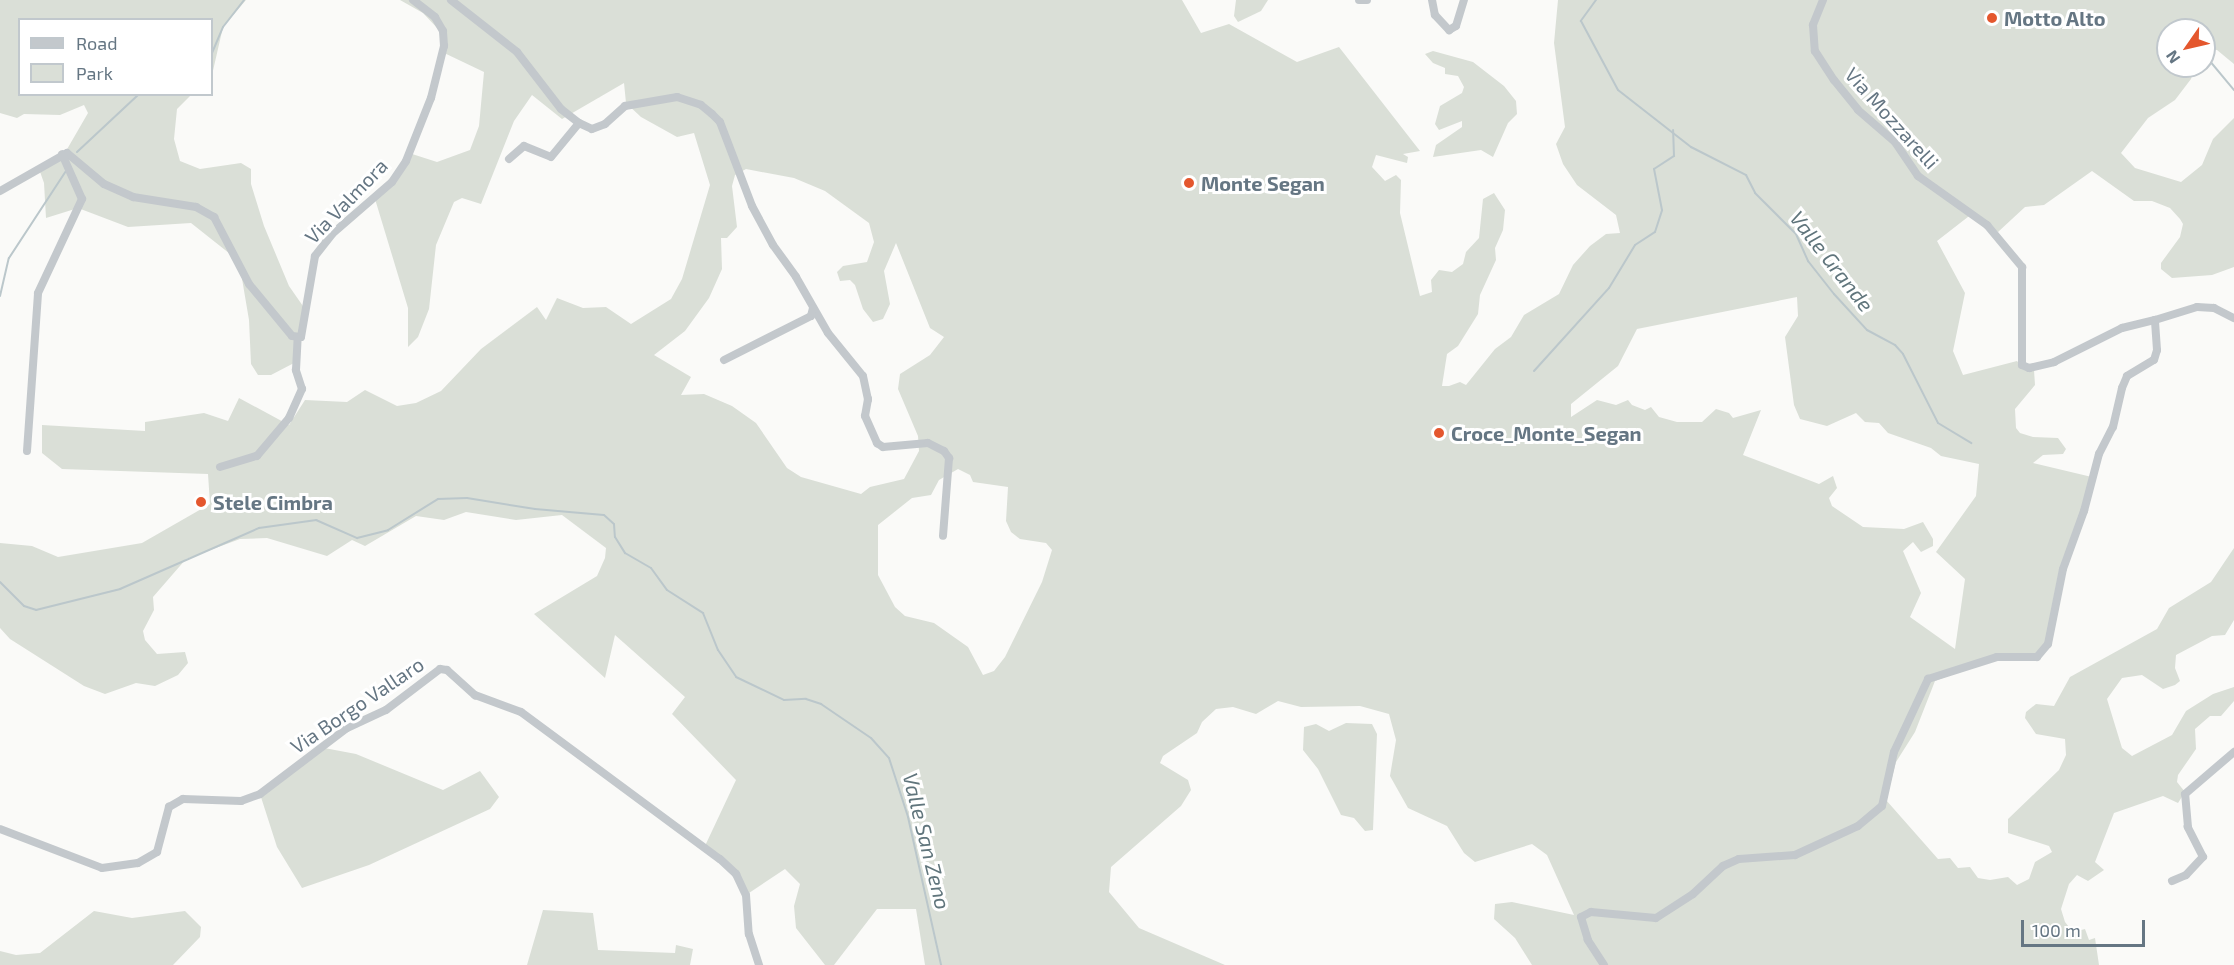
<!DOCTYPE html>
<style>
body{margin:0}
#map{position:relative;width:2234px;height:965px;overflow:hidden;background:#fafaf8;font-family:"Exo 2",sans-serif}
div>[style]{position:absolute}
.green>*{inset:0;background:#dadfd7}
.stream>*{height:2px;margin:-1px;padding:0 1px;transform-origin:1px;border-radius:1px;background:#bbc7cb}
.minor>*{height:8px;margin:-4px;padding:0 4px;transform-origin:4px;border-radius:4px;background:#c3c8cc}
.dots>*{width:16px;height:16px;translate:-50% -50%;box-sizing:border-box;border:3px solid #fff;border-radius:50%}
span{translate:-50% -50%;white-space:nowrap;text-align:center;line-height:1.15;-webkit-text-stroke:6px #fff;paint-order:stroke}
.poi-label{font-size:20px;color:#657683;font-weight:700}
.left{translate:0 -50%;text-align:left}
.street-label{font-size:20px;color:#657683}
.water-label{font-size:21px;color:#60757c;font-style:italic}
.legend{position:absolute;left:18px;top:18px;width:195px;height:78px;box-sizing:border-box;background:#fff;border:2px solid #c1c8cd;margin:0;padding:8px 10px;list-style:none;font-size:18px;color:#657683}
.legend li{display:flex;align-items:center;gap:12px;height:30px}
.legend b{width:30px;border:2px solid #c1c8cd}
.north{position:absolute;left:2156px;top:18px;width:60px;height:60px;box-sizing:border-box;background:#fff;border:2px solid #c1c8cd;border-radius:50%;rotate:236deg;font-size:16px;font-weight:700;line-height:24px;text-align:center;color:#657683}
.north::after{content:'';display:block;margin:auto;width:21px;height:27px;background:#e4572e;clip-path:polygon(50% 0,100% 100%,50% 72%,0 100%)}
.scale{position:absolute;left:2021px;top:920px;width:124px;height:27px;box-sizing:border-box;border:3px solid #657683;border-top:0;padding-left:8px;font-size:18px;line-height:21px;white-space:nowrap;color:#657683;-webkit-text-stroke:4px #fff;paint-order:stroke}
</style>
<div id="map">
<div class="green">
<div style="clip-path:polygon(0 0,246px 0,223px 27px,212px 75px,212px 20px,20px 20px,20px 94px,191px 95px,177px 109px,174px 139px,180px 161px,200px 169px,241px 163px,251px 169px,251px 184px,264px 226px,289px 286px,305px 309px,294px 363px,271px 375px,258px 375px,251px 364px,249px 320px,239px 261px,191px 223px,128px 227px,78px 208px,46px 218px,44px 183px,38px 166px,66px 151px,88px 113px,84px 105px,60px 115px,24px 114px,17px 118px,0 113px)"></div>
<div style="clip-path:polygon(evenodd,400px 0,1182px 0,1201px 33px,1229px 24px,1297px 62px,1339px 47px,1420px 151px,1403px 154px,1408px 157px,1407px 163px,1376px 155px,1372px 167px,1385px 181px,1396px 175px,1401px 180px,1400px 213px,1420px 296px,1432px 292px,1431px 280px,1439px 270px,1452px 272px,1463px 264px,1466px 252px,1479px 238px,1483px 199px,1494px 193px,1505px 210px,1503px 230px,1495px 248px,1496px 260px,1480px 295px,1478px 314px,1458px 346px,1447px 354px,1442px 386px,1449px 386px,1460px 382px,1466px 385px,1495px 349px,1511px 337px,1524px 315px,1559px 294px,1573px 265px,1590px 246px,1606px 234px,1620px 233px,1616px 215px,1577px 185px,1563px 164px,1556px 144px,1565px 127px,1554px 43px,1558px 0,2234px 0,2234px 64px,2217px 50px,2204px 49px,2204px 30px,2168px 30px,2168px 66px,2195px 66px,2191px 79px,2175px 100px,2148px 118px,2121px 153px,2135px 168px,2181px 182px,2202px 165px,2213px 139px,2234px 118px,2234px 267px,2212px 275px,2172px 278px,2161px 269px,2161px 263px,2180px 237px,2183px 224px,2180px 219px,2170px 208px,2152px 201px,2134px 201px,2092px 171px,2044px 205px,2025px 207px,1998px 232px,1973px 213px,1937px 241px,1965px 293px,1953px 351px,1963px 375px,2017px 361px,2024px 369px,2034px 370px,2035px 385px,2015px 409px,2016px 428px,2020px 433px,2033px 437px,2058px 438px,2066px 449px,2063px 454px,2043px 455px,2033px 463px,2096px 478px,2063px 573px,2049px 645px,2037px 656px,1991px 660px,1935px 681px,1915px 732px,1896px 762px,1886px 800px,1938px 859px,1950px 858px,1958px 868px,1970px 867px,1978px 878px,1990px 880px,2008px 877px,2017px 885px,2029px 879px,2035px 862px,2052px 852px,2049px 846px,2008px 833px,2008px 819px,2059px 770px,2066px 755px,2065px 739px,2036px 734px,2025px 718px,2026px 712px,2036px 704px,2054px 706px,2070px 677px,2157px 629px,2169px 608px,2211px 582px,2234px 548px,2234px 620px,2225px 635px,2212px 636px,2176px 655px,2175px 668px,2180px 681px,2175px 685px,2163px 689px,2142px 675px,2122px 678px,2107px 699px,2122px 748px,2132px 756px,2172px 735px,2186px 711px,2213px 694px,2234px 687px,2234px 701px,2221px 716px,2210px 716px,2195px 729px,2196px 749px,2178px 775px,2177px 782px,2185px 792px,2178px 803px,2163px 796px,2114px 813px,2095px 862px,2104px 870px,2088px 881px,2077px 875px,2069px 884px,2061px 909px,2065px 922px,2073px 932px,2085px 929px,2089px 940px,2095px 938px,2099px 965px,1532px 965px,1515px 938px,1494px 919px,1495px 904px,1512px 902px,1574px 915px,1547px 855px,1532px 844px,1475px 862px,1464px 853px,1447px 826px,1408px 808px,1390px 776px,1396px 740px,1389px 714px,1360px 706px,1301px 707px,1278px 701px,1256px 714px,1233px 707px,1216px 709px,1202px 722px,1197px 733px,1163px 756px,1160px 763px,1188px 780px,1191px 790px,1181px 806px,1111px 867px,1109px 892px,1139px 928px,1225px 965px,925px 965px,916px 909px,877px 909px,834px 965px,825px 965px,796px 928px,794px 906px,800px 884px,785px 869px,746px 895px,740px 881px,704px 848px,736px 780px,672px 714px,685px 697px,615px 635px,605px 678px,534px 614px,597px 576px,605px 558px,606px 548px,562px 515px,516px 520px,466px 512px,444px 520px,416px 516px,365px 546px,352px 540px,327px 556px,267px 538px,240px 539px,186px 559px,153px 597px,154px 610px,143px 631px,145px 640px,157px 654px,185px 652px,188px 663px,178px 675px,155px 686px,136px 683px,105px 694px,84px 686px,10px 639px,0 628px,0 543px,32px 546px,58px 557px,142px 543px,210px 504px,208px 474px,62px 469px,42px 453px,42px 425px,145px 431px,145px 422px,204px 413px,228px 421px,239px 398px,289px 425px,305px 400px,347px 402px,365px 390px,397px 406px,416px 403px,441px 391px,481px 349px,537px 307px,546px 320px,557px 298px,583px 308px,606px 307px,631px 324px,671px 299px,682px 279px,710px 185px,694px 133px,677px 137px,641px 117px,626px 103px,624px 83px,562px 119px,532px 95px,514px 121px,481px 204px,462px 198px,454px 202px,436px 245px,429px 309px,418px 337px,408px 347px,408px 308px,375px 199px,409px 153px,437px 162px,470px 150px,479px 126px,484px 72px,440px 51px,440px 31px,423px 13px,400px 0,746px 169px,794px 178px,825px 191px,869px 223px,874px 242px,867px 262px,843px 266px,837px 272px,840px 281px,850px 280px,855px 285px,863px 309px,873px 322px,883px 319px,890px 304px,884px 271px,896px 243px,930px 328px,944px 337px,930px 355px,900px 374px,898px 389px,918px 436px,919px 451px,904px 479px,870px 487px,861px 494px,801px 477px,787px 468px,756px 423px,732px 406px,704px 394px,681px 395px,691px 377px,654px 355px,685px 331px,709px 298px,722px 269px,721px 238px,727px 238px,737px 227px,732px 186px,735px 175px,746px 169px,400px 0,1797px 297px,1798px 316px,1785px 337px,1794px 405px,1800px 419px,1827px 426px,1856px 413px,1865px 422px,1879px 423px,1888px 433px,1931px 448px,1941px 456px,1979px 464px,1976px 496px,1936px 552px,1965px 579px,1955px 649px,1910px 617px,1921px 593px,1903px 551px,1913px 542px,1921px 552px,1933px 546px,1933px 539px,1923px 522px,1904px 529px,1863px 527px,1832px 506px,1829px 498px,1837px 488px,1833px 476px,1819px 484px,1743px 455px,1761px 410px,1733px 418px,1729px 413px,1716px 409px,1702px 422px,1677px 422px,1659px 417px,1651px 407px,1645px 410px,1632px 405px,1628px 400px,1616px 405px,1597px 400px,1571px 417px,1571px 404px,1618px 366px,1637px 329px,1797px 297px,400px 0,958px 469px,970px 475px,973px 482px,1008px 487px,1006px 521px,1011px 532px,1020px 539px,1046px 543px,1052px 550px,1042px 582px,1005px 657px,994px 671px,983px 675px,968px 647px,934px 623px,905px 616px,895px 607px,878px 575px,878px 525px,912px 498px,931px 495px,939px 480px,958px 469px)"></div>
<div style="clip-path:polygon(1236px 0,1268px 0,1261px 11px,1238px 22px,1234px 16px)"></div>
<div style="clip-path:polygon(1433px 51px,1473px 62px,1504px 86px,1516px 101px,1517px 114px,1508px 123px,1493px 157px,1481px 150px,1433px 157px,1436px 145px,1462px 127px,1462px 121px,1439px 130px,1435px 124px,1440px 106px,1462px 93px,1464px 87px,1458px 76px,1445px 74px,1445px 68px,1433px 63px,1425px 54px)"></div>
<div style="clip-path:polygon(1346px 723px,1372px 724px,1377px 734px,1373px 830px,1365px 831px,1354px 818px,1341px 815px,1318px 769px,1303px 750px,1304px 727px,1316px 724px,1329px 731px)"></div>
<div style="clip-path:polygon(319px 747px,356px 754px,443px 790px,480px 771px,499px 797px,490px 809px,369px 865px,302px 888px,277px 847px,260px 794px)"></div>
<div style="clip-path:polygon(543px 910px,593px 913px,598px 950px,675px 953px,676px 945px,693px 949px,690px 965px,527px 965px)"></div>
<div style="clip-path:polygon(94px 911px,132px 918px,185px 911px,201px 927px,200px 937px,173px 965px,0 965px,0 951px,16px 955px,40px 953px)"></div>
</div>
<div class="stream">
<div style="left:1596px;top:0;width:26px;rotate:126deg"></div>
<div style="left:1581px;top:21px;width:78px;rotate:61.8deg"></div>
<div style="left:1618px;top:90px;width:93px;rotate:38deg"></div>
<div style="left:1691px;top:147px;width:62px;rotate:27deg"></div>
<div style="left:1746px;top:175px;width:20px;rotate:63deg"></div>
<div style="left:1755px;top:193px;width:58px;rotate:45deg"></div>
<div style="left:1796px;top:234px;width:30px;rotate:66deg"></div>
<div style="left:1808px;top:261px;width:42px;rotate:51.8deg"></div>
<div style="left:1834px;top:294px;width:49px;rotate:47.5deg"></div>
<div style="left:1867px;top:330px;width:32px;rotate:28deg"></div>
<div style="left:1895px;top:345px;width:12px;rotate:48deg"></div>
<div style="left:1903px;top:354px;width:77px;rotate:63.1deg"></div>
<div style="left:1938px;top:423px;width:39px;rotate:31deg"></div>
<div style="left:212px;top:53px;width:28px;rotate:-67deg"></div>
<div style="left:223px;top:27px;width:34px;rotate:-52deg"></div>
<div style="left:2204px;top:54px;width:47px;rotate:50.2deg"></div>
<div style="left:77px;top:152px;width:85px;rotate:-43.1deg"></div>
<div style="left:0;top:296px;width:39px;rotate:-77deg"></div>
<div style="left:9px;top:258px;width:104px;rotate:-56.8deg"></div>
<div style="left:1534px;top:371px;width:112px;rotate:-47.9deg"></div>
<div style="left:1609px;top:288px;width:50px;rotate:-58.8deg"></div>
<div style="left:1635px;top:245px;width:24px;rotate:-33deg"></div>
<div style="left:1655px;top:232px;width:23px;rotate:-72deg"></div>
<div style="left:1662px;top:210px;width:42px;rotate:-101deg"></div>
<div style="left:1654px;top:169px;width:24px;rotate:-33deg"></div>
<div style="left:1674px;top:156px;width:26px;rotate:-92deg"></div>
<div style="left:0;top:582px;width:34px;rotate:45deg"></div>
<div style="left:24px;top:606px;width:13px;rotate:18deg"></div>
<div style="left:36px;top:610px;width:87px;rotate:-14deg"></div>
<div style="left:120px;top:589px;width:152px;rotate:-23.7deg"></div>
<div style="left:259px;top:528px;width:58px;rotate:-8deg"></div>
<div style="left:316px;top:520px;width:45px;rotate:23.7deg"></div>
<div style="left:357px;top:538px;width:32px;rotate:-14deg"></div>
<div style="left:388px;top:530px;width:59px;rotate:-31.8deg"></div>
<div style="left:438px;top:499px;width:29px;rotate:-2deg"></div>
<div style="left:467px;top:498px;width:69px;rotate:9.2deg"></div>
<div style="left:535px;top:509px;width:69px;rotate:5deg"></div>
<div style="left:604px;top:515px;width:13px;rotate:42deg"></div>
<div style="left:614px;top:524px;width:13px;rotate:86deg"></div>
<div style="left:615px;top:537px;width:19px;rotate:58deg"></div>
<div style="left:625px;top:553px;width:30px;rotate:30deg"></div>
<div style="left:651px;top:568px;width:27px;rotate:54deg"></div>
<div style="left:667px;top:590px;width:43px;rotate:32.6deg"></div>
<div style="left:703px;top:613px;width:40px;rotate:68deg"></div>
<div style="left:718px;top:650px;width:32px;rotate:56deg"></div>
<div style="left:736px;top:677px;width:53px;rotate:25.6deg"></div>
<div style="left:784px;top:700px;width:22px;rotate:-3deg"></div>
<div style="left:806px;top:699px;width:16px;rotate:18deg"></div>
<div style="left:821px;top:704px;width:60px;rotate:34.2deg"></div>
<div style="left:871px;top:738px;width:27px;rotate:48deg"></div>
<div style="left:889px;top:758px;width:62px;rotate:72.1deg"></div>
<div style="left:908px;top:817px;width:152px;rotate:77.4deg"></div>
</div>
<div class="minor">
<div style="left:451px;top:0;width:84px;rotate:38.2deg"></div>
<div style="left:517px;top:52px;width:72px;rotate:52.3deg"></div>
<div style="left:561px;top:109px;width:23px;rotate:38deg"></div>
<div style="left:579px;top:123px;width:14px;rotate:25deg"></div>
<div style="left:592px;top:129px;width:14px;rotate:-21deg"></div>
<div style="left:605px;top:124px;width:27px;rotate:-42deg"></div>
<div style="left:625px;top:106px;width:53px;rotate:-9.8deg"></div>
<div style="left:677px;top:97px;width:25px;rotate:18deg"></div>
<div style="left:701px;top:105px;width:14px;rotate:39deg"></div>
<div style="left:712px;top:114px;width:11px;rotate:45deg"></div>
<div style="left:720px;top:122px;width:90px;rotate:69.1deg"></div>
<div style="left:752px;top:206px;width:44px;rotate:61.7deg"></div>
<div style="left:773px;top:245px;width:39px;rotate:54deg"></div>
<div style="left:796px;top:277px;width:64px;rotate:60.3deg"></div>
<div style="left:828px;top:333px;width:55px;rotate:50.9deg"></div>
<div style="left:863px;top:376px;width:24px;rotate:78deg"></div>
<div style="left:868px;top:399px;width:17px;rotate:100deg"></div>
<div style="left:865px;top:416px;width:30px;rotate:66deg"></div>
<div style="left:877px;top:443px;width:7px;rotate:34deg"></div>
<div style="left:883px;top:447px;width:45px;rotate:-5.1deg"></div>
<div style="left:928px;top:443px;width:18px;rotate:27deg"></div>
<div style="left:944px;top:451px;width:9px;rotate:54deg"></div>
<div style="left:949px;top:458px;width:78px;rotate:94.4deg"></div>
<div style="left:1359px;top:0;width:8px"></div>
<div style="left:1432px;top:0;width:15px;rotate:79deg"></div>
<div style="left:1435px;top:15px;width:21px;rotate:47deg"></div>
<div style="left:1449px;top:30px;width:8px;rotate:-30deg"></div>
<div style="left:1456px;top:26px;width:27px;rotate:-73deg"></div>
<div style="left:1823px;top:0;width:27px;rotate:112deg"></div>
<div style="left:1813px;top:25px;width:26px;rotate:86deg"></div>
<div style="left:1815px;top:51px;width:35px;rotate:57deg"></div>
<div style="left:1834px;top:80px;width:38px;rotate:51deg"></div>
<div style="left:1858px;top:110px;width:49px;rotate:40.9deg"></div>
<div style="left:1895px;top:142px;width:41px;rotate:55.9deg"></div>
<div style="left:1918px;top:176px;width:85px;rotate:35.4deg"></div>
<div style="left:1987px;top:225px;width:55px;rotate:50.2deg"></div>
<div style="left:2022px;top:267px;width:98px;rotate:90deg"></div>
<div style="left:2022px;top:365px;width:8px;rotate:23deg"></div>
<div style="left:2029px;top:368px;width:26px;rotate:-13deg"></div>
<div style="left:2054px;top:362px;width:76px;rotate:-26.6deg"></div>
<div style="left:2122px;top:328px;width:34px;rotate:-14deg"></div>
<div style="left:509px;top:159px;width:20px;rotate:-41deg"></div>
<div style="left:524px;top:146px;width:29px;rotate:22deg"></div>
<div style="left:551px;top:157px;width:44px;rotate:-50.5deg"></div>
<div style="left:0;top:191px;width:77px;rotate:-29.6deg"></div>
<div style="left:67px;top:153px;width:48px;rotate:40deg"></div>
<div style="left:104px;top:184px;width:32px;rotate:24deg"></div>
<div style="left:133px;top:197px;width:64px;rotate:9deg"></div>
<div style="left:196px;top:207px;width:21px;rotate:29deg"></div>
<div style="left:214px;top:217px;width:76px;rotate:62.4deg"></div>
<div style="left:249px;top:284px;width:67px;rotate:50.4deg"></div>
<div style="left:292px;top:336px;width:9px;rotate:6deg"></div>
<div style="left:301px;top:337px;width:82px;rotate:-80.2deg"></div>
<div style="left:315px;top:256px;width:28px;rotate:-52deg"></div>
<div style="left:332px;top:234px;width:79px;rotate:-40.9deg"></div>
<div style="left:392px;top:182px;width:25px;rotate:-56deg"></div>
<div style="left:406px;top:161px;width:68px;rotate:-68.4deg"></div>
<div style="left:431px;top:98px;width:54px;rotate:-76deg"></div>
<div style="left:444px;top:46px;width:15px;rotate:-94deg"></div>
<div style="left:443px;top:31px;width:16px;rotate:-120deg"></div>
<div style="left:435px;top:17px;width:28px;rotate:-142deg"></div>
<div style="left:724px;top:360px;width:97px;rotate:-26.8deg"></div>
<div style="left:811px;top:316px;width:8px;rotate:-76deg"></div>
<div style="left:27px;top:451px;width:158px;rotate:-86deg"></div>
<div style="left:38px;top:293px;width:104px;rotate:-64.9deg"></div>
<div style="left:82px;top:199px;width:49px;rotate:-114deg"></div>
<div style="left:220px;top:467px;width:39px;rotate:-17deg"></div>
<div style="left:257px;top:456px;width:50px;rotate:-49.9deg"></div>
<div style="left:289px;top:418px;width:32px;rotate:-66deg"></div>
<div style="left:302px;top:389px;width:20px;rotate:-108deg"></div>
<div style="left:296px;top:370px;width:33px;rotate:-87deg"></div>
<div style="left:0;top:829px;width:109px;rotate:20.9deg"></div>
<div style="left:102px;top:868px;width:36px;rotate:-8deg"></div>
<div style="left:138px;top:863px;width:22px;rotate:-30deg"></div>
<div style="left:157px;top:852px;width:47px;rotate:-75.1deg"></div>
<div style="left:169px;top:807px;width:16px;rotate:-30deg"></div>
<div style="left:183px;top:799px;width:58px;rotate:2deg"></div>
<div style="left:241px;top:801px;width:20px;rotate:-20deg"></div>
<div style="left:260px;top:794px;width:109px;rotate:-37.2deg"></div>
<div style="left:347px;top:728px;width:43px;rotate:-24.8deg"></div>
<div style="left:386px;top:710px;width:68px;rotate:-37.2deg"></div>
<div style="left:440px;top:669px;width:7px;rotate:8deg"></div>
<div style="left:447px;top:670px;width:38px;rotate:42deg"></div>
<div style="left:475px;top:695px;width:49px;rotate:20.3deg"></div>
<div style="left:521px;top:712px;width:247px;rotate:36.5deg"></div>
<div style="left:720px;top:859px;width:22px;rotate:43deg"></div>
<div style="left:736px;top:874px;width:23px;rotate:65deg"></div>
<div style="left:746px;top:895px;width:39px;rotate:86deg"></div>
<div style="left:749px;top:934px;width:33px;rotate:72deg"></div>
<div style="left:2172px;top:881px;width:15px;rotate:-23deg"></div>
<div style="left:2186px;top:875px;width:25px;rotate:-47deg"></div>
<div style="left:2203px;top:857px;width:34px;rotate:-117deg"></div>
<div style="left:2188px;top:827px;width:33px;rotate:-95deg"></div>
<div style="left:2185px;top:794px;width:65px;rotate:-40.6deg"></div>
<div style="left:1604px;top:965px;width:30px;rotate:-123deg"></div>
<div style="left:1588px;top:940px;width:24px;rotate:-107deg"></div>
<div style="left:1581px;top:917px;width:11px;rotate:-27deg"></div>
<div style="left:1591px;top:912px;width:65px;rotate:5.3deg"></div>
<div style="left:1656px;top:918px;width:44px;rotate:-33deg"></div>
<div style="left:1693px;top:894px;width:41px;rotate:-43deg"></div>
<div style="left:1723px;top:866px;width:17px;rotate:-24deg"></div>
<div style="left:1739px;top:859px;width:56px;rotate:-4.1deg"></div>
<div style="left:1795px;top:855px;width:69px;rotate:-24.7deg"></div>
<div style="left:1858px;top:826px;width:31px;rotate:-40deg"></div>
<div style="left:1882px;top:806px;width:55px;rotate:-77.5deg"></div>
<div style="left:1894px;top:752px;width:81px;rotate:-65deg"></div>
<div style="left:1928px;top:679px;width:72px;rotate:-17.7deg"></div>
<div style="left:1997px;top:657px;width:40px"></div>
<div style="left:2037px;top:657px;width:17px;rotate:-50deg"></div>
<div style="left:2048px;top:644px;width:76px;rotate:-78.7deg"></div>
<div style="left:2063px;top:569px;width:62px;rotate:-70.1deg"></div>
<div style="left:2084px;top:511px;width:59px;rotate:-75.3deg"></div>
<div style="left:2099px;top:454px;width:30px;rotate:-63deg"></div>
<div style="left:2113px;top:427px;width:40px;rotate:-77deg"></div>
<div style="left:2122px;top:388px;width:13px;rotate:-67deg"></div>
<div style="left:2127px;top:376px;width:31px;rotate:-31deg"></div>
<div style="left:2154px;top:360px;width:10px;rotate:-73deg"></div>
<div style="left:2157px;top:350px;width:30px;rotate:-94deg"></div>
<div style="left:2155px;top:320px;width:44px;rotate:-17.2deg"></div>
<div style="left:2197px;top:307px;width:17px;rotate:3deg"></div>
<div style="left:2214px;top:308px;width:22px;rotate:27deg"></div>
</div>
<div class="dots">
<div style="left:1992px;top:18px;background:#e4572e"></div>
<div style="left:1189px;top:183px;background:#e4572e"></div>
<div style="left:1439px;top:433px;background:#e4572e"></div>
<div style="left:201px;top:502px;background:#e4572e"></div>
</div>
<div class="poi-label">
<span class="left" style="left:2004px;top:18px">Motto Alto</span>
<span class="left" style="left:1201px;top:183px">Monte Segan</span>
<span class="left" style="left:1451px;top:433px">Croce_Monte_Segan</span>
<span class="left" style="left:213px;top:502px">Stele Cimbra</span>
</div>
<div class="street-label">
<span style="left:1892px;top:118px;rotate:48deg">Via Mozzarelli</span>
<span style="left:346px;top:201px;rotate:-46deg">Via Valmora</span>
<span style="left:357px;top:705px;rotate:-34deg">Via Borgo Vallaro</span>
</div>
<div class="water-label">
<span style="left:1832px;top:261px;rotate:52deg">Valle Grande</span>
<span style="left:927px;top:841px;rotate:76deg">Valle San Zeno</span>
</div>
<ul class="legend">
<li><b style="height:8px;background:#c3c8cc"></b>Road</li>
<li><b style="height:16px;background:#dadfd7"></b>Park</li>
</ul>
<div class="north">N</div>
<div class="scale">100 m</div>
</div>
